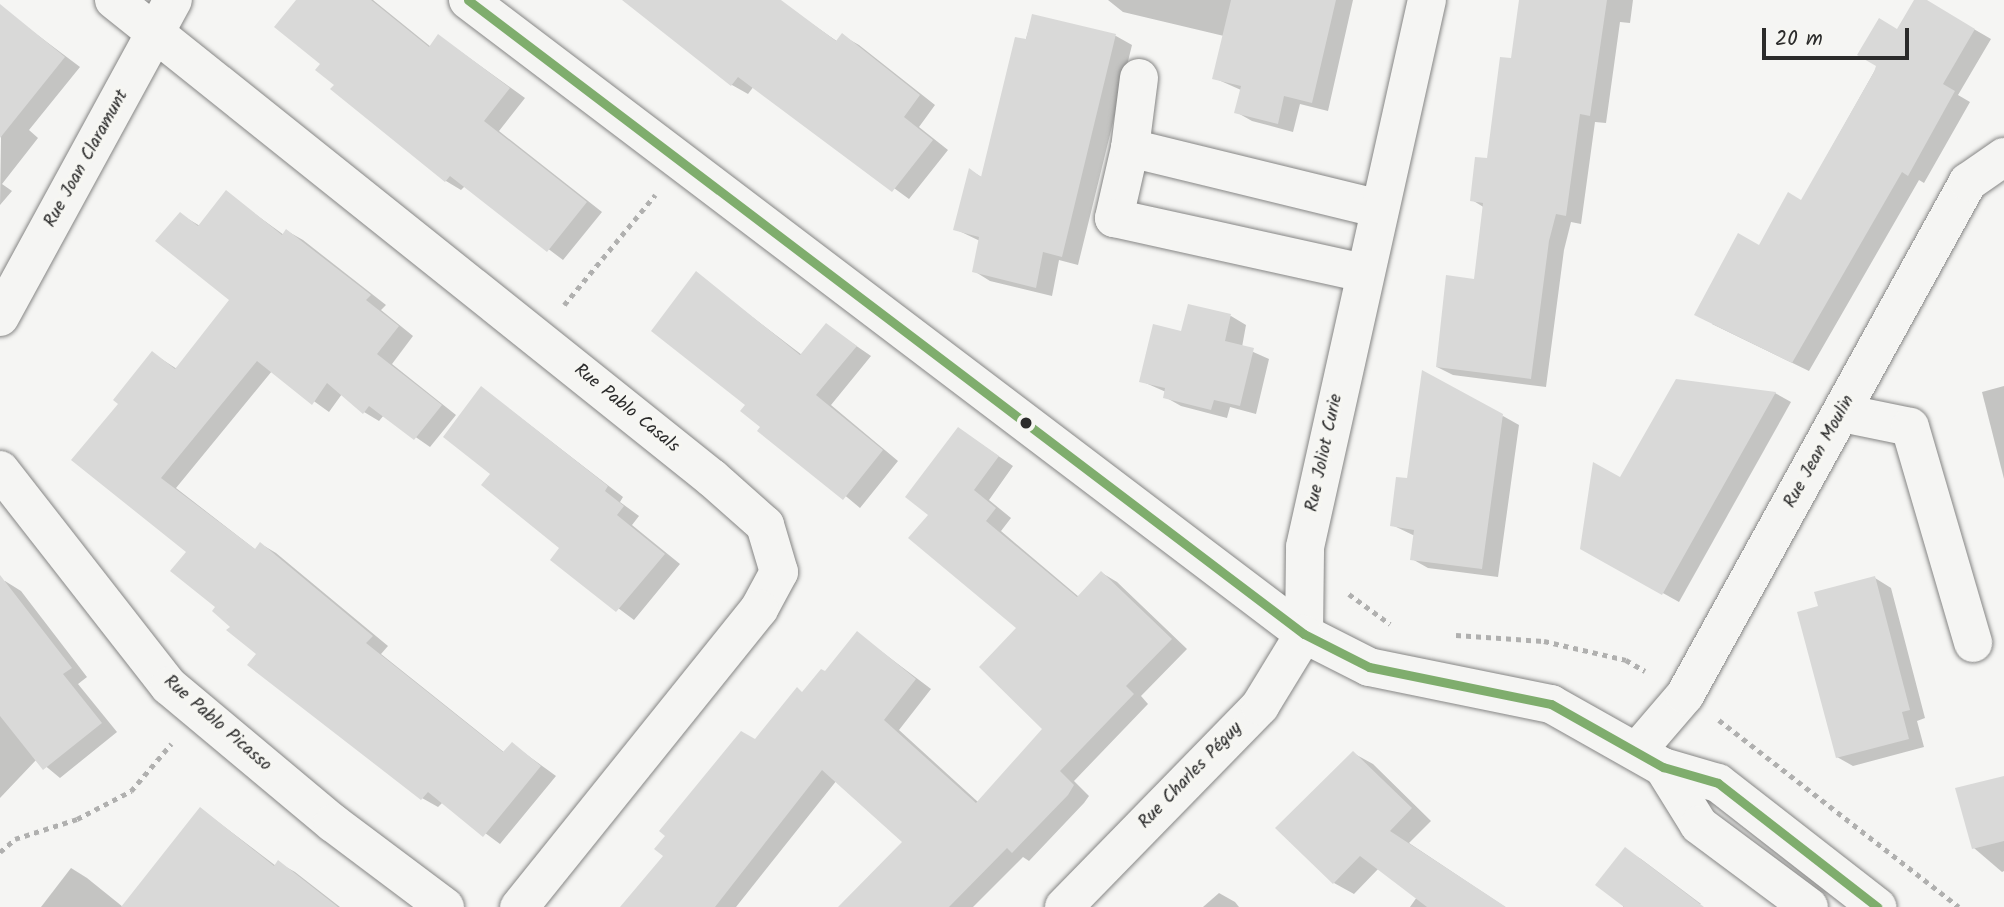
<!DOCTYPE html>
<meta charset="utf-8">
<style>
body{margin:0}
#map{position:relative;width:2004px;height:907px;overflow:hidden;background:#f5f5f3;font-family:Kalam,sans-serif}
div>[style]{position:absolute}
.shadow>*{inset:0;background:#0003}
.building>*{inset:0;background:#d9d9d8}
.path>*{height:4.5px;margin-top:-2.25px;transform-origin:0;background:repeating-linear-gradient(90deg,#b0b0af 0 5px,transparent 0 10px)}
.roads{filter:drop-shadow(0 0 2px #868685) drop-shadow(0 0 2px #868685)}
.street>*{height:38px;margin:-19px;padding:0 19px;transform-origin:19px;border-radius:19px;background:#f5f5f3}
.bus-1>*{height:9px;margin:-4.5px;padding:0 4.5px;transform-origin:4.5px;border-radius:4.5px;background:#7fad6d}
.dots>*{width:19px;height:19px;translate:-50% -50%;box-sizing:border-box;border:4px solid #f6f6f2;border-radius:50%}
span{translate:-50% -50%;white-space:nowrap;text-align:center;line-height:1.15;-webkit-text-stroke:7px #f6f6f2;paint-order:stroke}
.street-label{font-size:18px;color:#2b2b2b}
.scale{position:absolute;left:1762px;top:28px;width:147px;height:32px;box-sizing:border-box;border:4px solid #2b2b2b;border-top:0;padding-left:9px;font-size:21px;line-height:24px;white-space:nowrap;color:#2b2b2b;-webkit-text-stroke:5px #f6f6f2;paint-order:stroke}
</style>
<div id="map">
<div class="shadow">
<div style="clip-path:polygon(298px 0,373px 0,431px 47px,439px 36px,525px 98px,499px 131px,602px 212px,563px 260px,465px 186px,461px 190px,446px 181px,337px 84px,323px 63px)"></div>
<div style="clip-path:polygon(623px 0,778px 0,838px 42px,843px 36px,859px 45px,935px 105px,919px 127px,948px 150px,909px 199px,754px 86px,748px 94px,732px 85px)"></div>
<div style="clip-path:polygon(1108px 0,1353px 0,1328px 111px,1300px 104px,1293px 132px,1252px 121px,1236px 112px,1241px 90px,1214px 78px,1224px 36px,1123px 12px)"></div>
<div style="clip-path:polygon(1520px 0,1633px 0,1630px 23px,1620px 22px,1606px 123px,1595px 122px,1581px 224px,1571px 222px,1564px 250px,1546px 387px,1453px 375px,1437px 367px,1476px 281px,1485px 208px,1472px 200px,1488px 160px,1513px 60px)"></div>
<div style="clip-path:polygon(3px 9px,80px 67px,29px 130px,38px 138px,2px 184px,12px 191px,0 205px)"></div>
<div style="clip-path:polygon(1941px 10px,1991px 39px,1958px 95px,1970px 102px,1924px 183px,1919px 180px,1809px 371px,1712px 324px,1759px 247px,1801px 202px,1897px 31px)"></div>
<div style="clip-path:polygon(1033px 16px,1116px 36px,1132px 45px,1078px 265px,1059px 260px,1052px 296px,990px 281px,974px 271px,980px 241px,955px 229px,970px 170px,983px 178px)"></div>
<div style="clip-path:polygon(226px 193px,284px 235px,287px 231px,303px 240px,386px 305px,381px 310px,413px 336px,392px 364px,456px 415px,430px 447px,384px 415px,379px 421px,364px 412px,342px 394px,329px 412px,272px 371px,176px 488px,256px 550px,261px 544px,276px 553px,388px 646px,381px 654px,505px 753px,512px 744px,556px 776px,500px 844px,443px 802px,438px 807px,422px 798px,218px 606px,120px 404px,152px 353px,177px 369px,232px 300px,180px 214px,200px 226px)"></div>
<div style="clip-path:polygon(696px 274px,802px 355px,826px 325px,871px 356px,831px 405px,898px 461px,860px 508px,763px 427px,747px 405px)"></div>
<div style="clip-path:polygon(1231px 316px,1246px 325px,1242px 347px,1269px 359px,1256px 414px,1230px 407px,1227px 418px,1181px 406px,1165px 397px,1166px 392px,1141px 381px,1182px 333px)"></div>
<div style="clip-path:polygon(1677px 381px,1775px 393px,1791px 402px,1679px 602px,1582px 548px)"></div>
<div style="clip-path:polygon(2004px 386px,2004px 479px,1982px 392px)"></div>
<div style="clip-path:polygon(482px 388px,623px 497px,620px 502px,639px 516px,632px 525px,680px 564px,634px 620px,553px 559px,561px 548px,492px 474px)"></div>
<div style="clip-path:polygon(1503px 416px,1519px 425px,1498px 577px,1428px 568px,1412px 559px,1415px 536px,1392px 525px,1408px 480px)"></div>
<div style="clip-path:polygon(959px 429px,1013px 466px,989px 500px,1011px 518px,1001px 531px,1079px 597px,1102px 573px,1117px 582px,1187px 649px,1141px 696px,1148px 704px,1074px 781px,1089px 796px,1084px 803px,1029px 861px,1023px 857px,973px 907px,841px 907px,905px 842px,837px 780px,736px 907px,623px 907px,756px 741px,825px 673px,857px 633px,931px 689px,899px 730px,978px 802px,1045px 729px,1019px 628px,930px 515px)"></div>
<div style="clip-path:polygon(1875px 578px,1891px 588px,1925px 718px,1917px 721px,1924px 747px,1853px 766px,1837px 757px,1820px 608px)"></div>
<div style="clip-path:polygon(5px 581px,21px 591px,87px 677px,78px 684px,117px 732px,60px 778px,37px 759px,0 798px,0 583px)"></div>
<div style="clip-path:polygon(1353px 753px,1373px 764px,1431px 821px,1409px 843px,1505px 907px,1410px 907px,1417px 897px,1379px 868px,1354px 894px,1334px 883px)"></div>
<div style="clip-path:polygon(2004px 778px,2004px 871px,2002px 872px,1974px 848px)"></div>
<div style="clip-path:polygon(201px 809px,276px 866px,279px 863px,295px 872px,340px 907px,123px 907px)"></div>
<div style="clip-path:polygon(1625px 850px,1641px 859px,1701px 904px,1623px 907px)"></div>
<div style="clip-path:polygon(71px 868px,87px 878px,123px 907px,41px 907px)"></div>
<div style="clip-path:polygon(1219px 893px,1235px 902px,1239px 907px,1203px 907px)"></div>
</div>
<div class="building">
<div style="clip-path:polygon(296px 0,371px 0,429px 47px,438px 34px,510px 88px,484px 121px,587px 202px,547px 252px,450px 176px,445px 182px,330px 89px,334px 85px,315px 70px,320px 64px,274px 27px)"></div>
<div style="clip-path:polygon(622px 0,781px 0,836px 41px,842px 33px,920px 95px,904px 117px,933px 140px,892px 192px,738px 77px,731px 86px)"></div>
<div style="clip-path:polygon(1231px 0,1336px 0,1312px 103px,1284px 96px,1278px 124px,1234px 113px,1241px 86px,1212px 79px)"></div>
<div style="clip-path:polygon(1519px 0,1607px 0,1590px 116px,1580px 114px,1566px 216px,1556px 214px,1549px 241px,1531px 379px,1436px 367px,1446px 275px,1474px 279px,1483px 203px,1470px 201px,1475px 157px,1487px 158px,1500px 57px,1511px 58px)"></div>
<div style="clip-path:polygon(1914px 0,1927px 0,1975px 29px,1943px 84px,1955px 91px,1908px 176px,1902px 172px,1792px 363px,1694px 315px,1738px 233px,1759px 245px,1788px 192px,1801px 200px,1874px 72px,1876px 66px,1857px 55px,1879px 18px,1897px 29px)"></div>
<div style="clip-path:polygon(0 4px,65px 57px,0 138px)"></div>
<div style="clip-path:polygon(1032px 14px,1116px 34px,1062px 257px,1043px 252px,1036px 288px,972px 272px,979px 237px,953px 230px,969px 168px,981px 177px,1015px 37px,1026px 39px)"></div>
<div style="clip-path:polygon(226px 190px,282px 235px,286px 229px,371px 295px,366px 300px,399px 326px,377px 354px,442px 405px,414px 440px,369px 406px,363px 414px,327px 383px,312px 405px,257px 361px,161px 478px,255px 549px,260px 542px,373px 636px,366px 643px,503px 752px,512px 742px,541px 766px,483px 837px,428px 792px,421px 800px,247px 665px,256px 654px,226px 630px,230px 627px,212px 611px,215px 607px,170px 571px,186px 552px,71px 460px,118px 404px,113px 400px,152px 351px,175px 369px,229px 300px,155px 241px,180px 212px,198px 226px)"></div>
<div style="clip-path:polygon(696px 271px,800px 355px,826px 323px,857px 346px,816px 395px,883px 450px,843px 500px,757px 431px,760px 427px,740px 411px,745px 405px,651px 331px)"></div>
<div style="clip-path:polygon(1188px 304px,1231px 314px,1225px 341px,1254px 348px,1240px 406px,1214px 400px,1211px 410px,1163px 398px,1165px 388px,1139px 382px,1153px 324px,1181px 331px)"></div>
<div style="clip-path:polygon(1422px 370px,1503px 414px,1482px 569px,1410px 560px,1414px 530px,1390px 526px,1396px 477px,1407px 478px)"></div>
<div style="clip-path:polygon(1676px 379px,1776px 392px,1662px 595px,1580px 549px,1593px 462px,1620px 477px)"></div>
<div style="clip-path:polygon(481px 386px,608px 486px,605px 491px,624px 506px,617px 515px,665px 554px,616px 612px,550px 560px,559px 548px,481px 485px,490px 474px,443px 437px)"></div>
<div style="clip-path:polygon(958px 427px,999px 456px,974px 490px,996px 508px,986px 521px,1077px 597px,1101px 571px,1172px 639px,1126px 686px,1134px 694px,1060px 771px,1074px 785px,1068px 795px,1012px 853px,1007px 848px,949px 907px,838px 907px,902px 842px,822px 770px,715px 907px,620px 907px,663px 856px,654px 849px,665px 836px,659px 831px,741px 731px,755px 739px,797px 687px,802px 692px,821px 669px,825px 671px,857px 631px,916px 679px,884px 720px,976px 803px,1042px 729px,979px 667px,1016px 628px,908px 538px,928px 515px,905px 497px)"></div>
<div style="clip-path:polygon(0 575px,72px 668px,63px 674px,102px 723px,43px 770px,0 716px)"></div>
<div style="clip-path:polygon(1875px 576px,1910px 710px,1902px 712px,1909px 739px,1836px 758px,1797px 612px,1818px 606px,1814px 592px)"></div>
<div style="clip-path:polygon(1353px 751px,1412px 808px,1390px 831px,1506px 907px,1427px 907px,1360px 856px,1333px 884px,1275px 828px)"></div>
<div style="clip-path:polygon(2004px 776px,2004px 841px,1972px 849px,1955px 788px)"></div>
<div style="clip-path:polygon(200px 807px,274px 866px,278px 860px,338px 907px,121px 907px)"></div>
<div style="clip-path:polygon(1625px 847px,1704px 907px,1624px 907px,1595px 885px)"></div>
</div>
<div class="path">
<div style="left:564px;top:305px;width:143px;rotate:-50.4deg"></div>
<div style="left:1349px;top:594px;width:51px;rotate:36.2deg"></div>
<div style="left:1456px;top:635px;width:88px;rotate:3.9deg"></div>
<div style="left:1544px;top:641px;width:84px;rotate:13deg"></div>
<div style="left:1626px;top:660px;width:22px;rotate:30deg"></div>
<div style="left:1719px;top:720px;width:304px;rotate:37.9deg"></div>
<div style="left:0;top:852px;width:20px;rotate:-41deg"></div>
<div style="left:15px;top:839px;width:65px;rotate:-17.9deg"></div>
<div style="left:77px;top:819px;width:61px;rotate:-27.4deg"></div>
<div style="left:131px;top:791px;width:62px;rotate:-49.6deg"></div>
</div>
<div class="roads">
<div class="street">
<div style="left:114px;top:0;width:766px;rotate:38.64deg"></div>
<div style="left:712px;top:478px;width:71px;rotate:41.6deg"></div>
<div style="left:765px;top:525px;width:49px;rotate:73.4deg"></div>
<div style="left:779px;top:572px;width:42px;rotate:118.4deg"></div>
<div style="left:759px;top:609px;width:383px;rotate:128.8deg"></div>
<div style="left:468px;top:0;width:1049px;rotate:37.18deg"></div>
<div style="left:1304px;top:634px;width:73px;rotate:26.9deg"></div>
<div style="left:1369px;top:667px;width:186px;rotate:11.5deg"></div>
<div style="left:1551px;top:704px;width:129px;rotate:29.4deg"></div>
<div style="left:1663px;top:767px;width:57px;rotate:16.2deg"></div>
<div style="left:1718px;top:783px;width:202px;rotate:37.9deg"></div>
<div style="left:1139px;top:78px;width:71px;rotate:97.3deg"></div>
<div style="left:1130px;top:148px;width:72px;rotate:102.9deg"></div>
<div style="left:1114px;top:218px;width:257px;rotate:12.4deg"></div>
<div style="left:1130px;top:148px;width:257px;rotate:13.7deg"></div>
<div style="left:0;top:317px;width:361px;rotate:-61.4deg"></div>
<div style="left:1842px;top:413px;width:69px;rotate:11.6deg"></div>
<div style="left:1910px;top:427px;width:225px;rotate:73.7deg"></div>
<div style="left:0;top:470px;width:274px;rotate:52deg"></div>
<div style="left:169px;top:686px;width:214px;rotate:39.9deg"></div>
<div style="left:333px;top:823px;width:140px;rotate:36.9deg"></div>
<div style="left:1304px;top:634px;width:87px;rotate:-89.3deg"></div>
<div style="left:1305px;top:547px;width:560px;rotate:-77.43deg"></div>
<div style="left:1637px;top:751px;width:74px;rotate:-49.4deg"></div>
<div style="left:1685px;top:695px;width:586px;rotate:-61.12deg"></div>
<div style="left:1968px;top:182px;width:44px;rotate:-34.8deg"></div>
<div style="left:1663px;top:767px;width:68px;rotate:58.2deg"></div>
<div style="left:1699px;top:825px;width:137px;rotate:36.7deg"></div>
<div style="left:1064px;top:907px;width:281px;rotate:-45.7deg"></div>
<div style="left:1260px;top:706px;width:84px;rotate:-58.6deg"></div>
</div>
</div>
<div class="bus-1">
<div style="left:468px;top:0;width:1049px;rotate:37.18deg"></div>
<div style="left:1304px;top:634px;width:73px;rotate:26.9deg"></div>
<div style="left:1369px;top:667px;width:186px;rotate:11.5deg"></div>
<div style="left:1551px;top:704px;width:129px;rotate:29.4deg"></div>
<div style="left:1663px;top:767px;width:57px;rotate:16.2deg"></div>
<div style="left:1718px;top:783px;width:202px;rotate:37.9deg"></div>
</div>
<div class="dots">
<div style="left:1026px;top:423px;background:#2b2b2b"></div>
</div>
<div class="street-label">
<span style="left:87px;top:159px;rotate:-61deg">Rue Joan Claramunt</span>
<span style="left:626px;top:409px;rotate:39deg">Rue Pablo Casals</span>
<span style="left:1820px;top:452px;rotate:-61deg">Rue Jean Moulin</span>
<span style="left:1325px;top:453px;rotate:-78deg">Rue Joliot Curie</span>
<span style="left:217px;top:724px;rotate:41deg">Rue Pablo Picasso</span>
<span style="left:1191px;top:776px;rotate:-46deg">Rue Charles Péguy</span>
</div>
<div class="scale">20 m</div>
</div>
